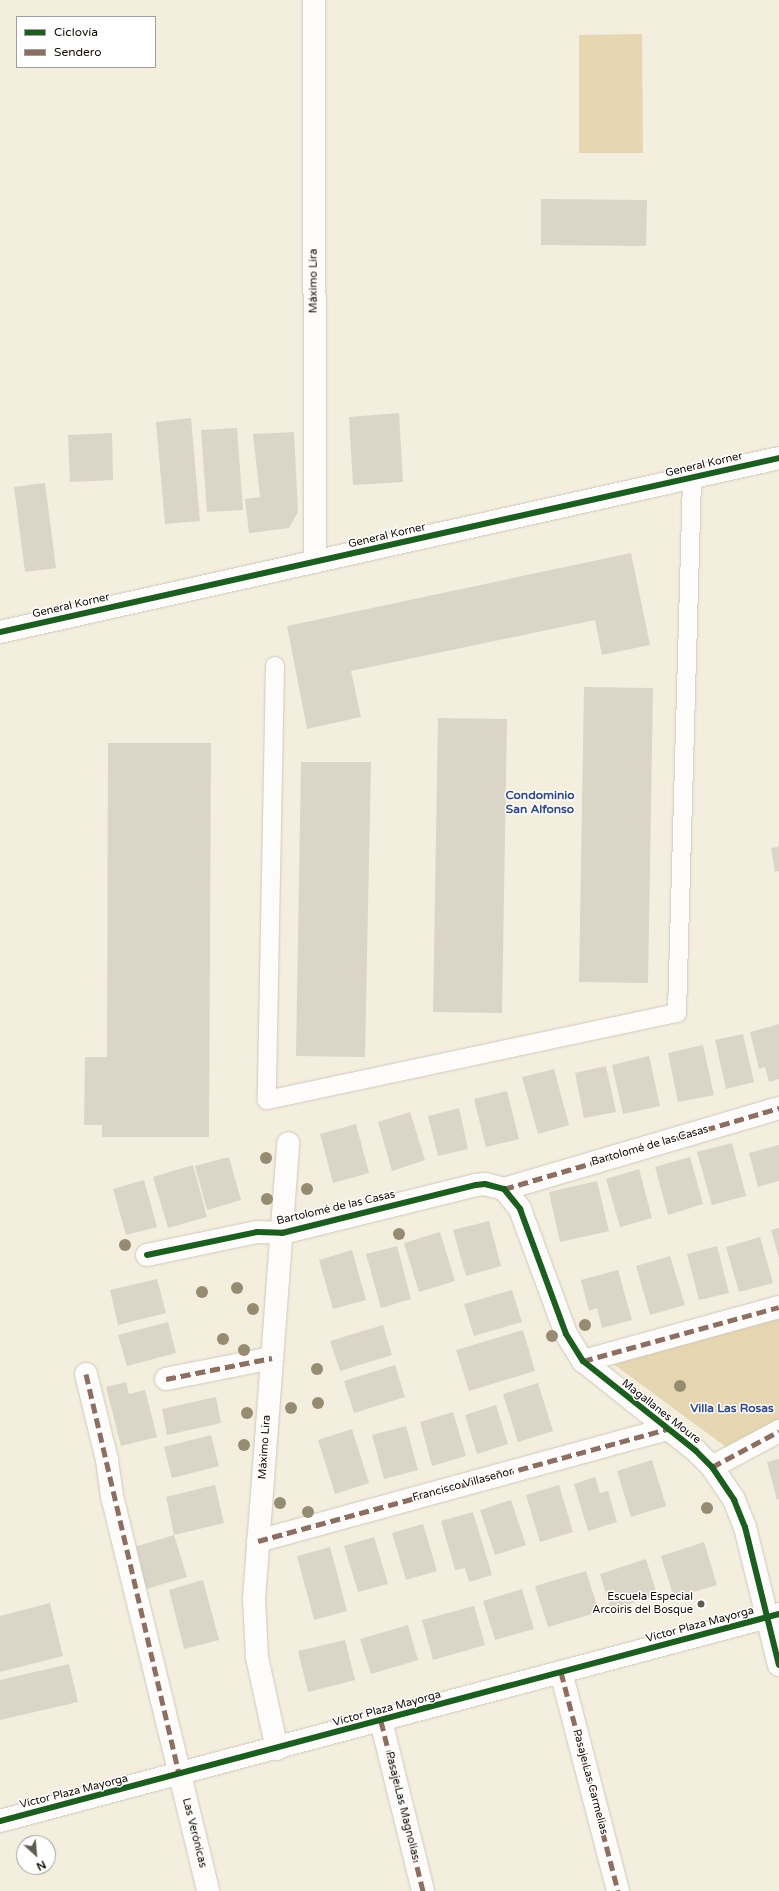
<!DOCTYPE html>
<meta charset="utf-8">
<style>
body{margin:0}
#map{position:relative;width:779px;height:1891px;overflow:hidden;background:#f4eedf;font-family:"Varela Round",sans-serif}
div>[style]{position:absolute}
.green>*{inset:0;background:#e6d6b1}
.building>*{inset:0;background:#dbd5c8}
.roads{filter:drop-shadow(0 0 1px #cec9bb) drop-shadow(0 0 1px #cec9bb)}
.service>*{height:18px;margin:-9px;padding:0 9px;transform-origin:9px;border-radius:9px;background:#fdfcfa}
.minor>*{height:22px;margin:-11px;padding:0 11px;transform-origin:11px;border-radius:11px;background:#fdfcfa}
.tertiary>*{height:22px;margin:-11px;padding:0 11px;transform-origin:11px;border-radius:11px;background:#fdfcfa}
.quiet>*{height:5px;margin-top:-2.5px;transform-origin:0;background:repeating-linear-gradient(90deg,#8d6e63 0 10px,transparent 0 15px)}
.cycleway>*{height:6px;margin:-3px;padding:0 3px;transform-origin:3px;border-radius:3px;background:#1b5e20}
.trees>*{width:12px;height:12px;margin:-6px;border-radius:50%;background:#968c72}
.dots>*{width:11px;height:11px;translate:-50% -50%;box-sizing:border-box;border:2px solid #fff;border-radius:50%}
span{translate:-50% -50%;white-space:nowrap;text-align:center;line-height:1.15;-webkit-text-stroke:3px #fff;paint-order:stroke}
.street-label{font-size:11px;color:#110c02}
.poi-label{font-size:11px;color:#110c02}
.right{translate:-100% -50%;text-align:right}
.neighbourhood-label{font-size:12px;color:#354b85;font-weight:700}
.legend{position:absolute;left:16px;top:16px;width:140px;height:52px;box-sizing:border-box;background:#fff;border:1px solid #a09e9a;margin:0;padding:5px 7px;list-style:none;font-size:12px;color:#110c02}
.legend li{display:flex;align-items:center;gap:8px;height:20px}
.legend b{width:20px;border:1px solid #a09e9a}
.north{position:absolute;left:16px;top:1835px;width:40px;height:40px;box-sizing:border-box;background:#fff;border:1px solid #a09e9a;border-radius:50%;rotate:154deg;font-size:11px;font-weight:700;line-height:16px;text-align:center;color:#110c02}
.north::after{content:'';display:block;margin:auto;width:14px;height:18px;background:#605b4f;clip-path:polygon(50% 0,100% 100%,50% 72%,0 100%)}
</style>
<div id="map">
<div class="green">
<div style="clip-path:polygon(642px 34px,643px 153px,579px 153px,579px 35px)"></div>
<div style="clip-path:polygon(779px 1317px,779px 1419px,726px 1447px,612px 1363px)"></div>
</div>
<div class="building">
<div style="clip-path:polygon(541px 199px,647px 200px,646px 246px,541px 245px)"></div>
<div style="clip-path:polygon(399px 413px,403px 482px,353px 485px,349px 417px)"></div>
<div style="clip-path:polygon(191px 418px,200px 521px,165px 524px,156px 422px)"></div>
<div style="clip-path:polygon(237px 428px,243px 510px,207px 512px,201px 430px)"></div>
<div style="clip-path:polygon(294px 432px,298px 512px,289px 528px,249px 533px,245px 499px,260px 497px,253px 434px)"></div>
<div style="clip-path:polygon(112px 433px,113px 480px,70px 482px,68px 435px)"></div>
<div style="clip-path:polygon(45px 483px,56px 568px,25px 572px,14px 487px)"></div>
<div style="clip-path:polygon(631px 553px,650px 645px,602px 655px,595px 620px,351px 671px,361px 717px,307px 729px,287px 626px)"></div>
<div style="clip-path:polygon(584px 687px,653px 688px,648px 983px,579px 982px)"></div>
<div style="clip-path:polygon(438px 718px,507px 719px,502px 1013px,433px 1012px)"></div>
<div style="clip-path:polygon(108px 743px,211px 743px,209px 1137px,102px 1137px,102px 1125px,84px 1125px,85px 1057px,107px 1057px)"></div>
<div style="clip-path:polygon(301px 762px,371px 762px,365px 1057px,296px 1056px)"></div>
<div style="clip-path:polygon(779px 841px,779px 871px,775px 872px,771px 848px,778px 847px)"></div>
<div style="clip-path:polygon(779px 1024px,779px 1079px,769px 1082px,765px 1067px,759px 1069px,750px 1032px)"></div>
<div style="clip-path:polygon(743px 1034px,754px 1082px,726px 1089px,715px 1040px)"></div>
<div style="clip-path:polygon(703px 1045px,714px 1095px,678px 1102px,668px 1053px)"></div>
<div style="clip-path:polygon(649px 1056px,660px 1106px,623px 1114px,612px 1065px)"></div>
<div style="clip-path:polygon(606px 1066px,616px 1112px,584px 1118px,575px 1073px)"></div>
<div style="clip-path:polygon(554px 1069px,569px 1125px,538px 1134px,522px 1077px)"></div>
<div style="clip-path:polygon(507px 1091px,519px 1139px,486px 1147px,474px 1099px)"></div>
<div style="clip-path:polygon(459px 1108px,468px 1149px,438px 1156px,428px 1116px)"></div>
<div style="clip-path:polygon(410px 1112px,425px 1160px,392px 1171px,378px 1122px)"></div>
<div style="clip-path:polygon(356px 1124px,369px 1173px,333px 1183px,320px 1134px)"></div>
<div style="clip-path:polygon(732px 1143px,746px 1196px,712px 1205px,697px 1152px)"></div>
<div style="clip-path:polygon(779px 1145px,779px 1181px,758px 1187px,749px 1153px)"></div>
<div style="clip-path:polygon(229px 1157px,241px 1200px,207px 1210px,195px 1166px)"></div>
<div style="clip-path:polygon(690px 1157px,703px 1204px,668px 1215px,655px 1167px)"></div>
<div style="clip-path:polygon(193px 1165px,207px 1217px,168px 1228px,153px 1177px)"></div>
<div style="clip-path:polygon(639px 1169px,652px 1218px,620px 1227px,606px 1179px)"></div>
<div style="clip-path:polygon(144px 1180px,157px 1227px,126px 1235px,113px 1189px)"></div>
<div style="clip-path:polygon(597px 1181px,609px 1231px,560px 1242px,549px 1192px)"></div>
<div style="clip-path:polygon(489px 1221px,501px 1266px,466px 1276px,453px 1230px)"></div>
<div style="clip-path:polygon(779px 1228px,779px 1258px,771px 1230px)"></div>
<div style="clip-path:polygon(440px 1232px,455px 1281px,419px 1292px,404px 1243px)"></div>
<div style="clip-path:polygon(760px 1237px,773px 1283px,739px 1292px,726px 1247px)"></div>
<div style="clip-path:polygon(397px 1246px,411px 1299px,381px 1308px,366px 1254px)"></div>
<div style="clip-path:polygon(717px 1246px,729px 1293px,699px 1300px,687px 1254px)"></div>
<div style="clip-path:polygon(352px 1250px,366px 1300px,333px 1309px,319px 1260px)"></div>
<div style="clip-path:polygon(670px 1256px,685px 1305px,650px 1315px,636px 1266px)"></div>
<div style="clip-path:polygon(618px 1270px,632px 1320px,602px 1328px,597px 1308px,589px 1311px,581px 1280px)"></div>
<div style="clip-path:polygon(157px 1279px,166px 1313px,118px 1325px,110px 1290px)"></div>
<div style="clip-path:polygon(512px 1290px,522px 1322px,474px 1336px,464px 1304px)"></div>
<div style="clip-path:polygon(168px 1322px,176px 1353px,127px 1366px,118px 1335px)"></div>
<div style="clip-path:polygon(383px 1325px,392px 1355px,340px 1371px,330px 1341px)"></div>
<div style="clip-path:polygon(523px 1330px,535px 1371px,469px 1391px,456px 1350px)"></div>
<div style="clip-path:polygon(395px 1365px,405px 1397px,354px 1413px,344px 1381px)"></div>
<div style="clip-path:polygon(126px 1382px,129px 1394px,145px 1390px,157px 1437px,121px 1446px,106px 1387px)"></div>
<div style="clip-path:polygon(538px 1383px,553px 1431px,518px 1442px,503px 1394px)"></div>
<div style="clip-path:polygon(216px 1397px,221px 1423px,167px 1435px,162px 1409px)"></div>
<div style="clip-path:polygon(496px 1405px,508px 1444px,477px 1454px,465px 1415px)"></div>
<div style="clip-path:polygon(453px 1412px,466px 1456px,432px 1466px,420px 1422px)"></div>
<div style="clip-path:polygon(406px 1426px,418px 1470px,384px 1479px,372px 1435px)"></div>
<div style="clip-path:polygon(352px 1429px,369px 1483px,335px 1494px,318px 1440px)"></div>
<div style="clip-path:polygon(211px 1435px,219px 1466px,172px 1478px,164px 1447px)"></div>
<div style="clip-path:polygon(779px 1459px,779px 1499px,777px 1500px,767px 1462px)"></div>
<div style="clip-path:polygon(652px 1460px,666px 1506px,631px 1517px,617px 1471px)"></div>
<div style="clip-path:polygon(595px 1477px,600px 1493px,608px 1491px,617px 1522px,588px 1531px,574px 1484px)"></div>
<div style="clip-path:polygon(215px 1485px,224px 1523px,174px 1535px,166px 1497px)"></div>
<div style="clip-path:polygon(559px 1485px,573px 1532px,540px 1542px,526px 1495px)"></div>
<div style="clip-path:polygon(511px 1500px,526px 1545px,495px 1555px,480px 1510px)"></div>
<div style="clip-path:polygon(473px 1512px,492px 1575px,469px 1582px,465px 1568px,455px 1570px,441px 1521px)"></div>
<div style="clip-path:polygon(423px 1524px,437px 1571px,406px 1580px,392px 1533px)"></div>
<div style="clip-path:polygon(174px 1535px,187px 1577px,146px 1589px,134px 1547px)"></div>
<div style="clip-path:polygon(374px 1537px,388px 1584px,358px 1592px,344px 1546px)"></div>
<div style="clip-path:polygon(704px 1542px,717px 1585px,674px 1598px,661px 1556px)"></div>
<div style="clip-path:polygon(330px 1547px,347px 1611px,314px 1620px,297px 1556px)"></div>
<div style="clip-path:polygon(646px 1559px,657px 1595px,611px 1610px,600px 1574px)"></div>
<div style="clip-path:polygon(586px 1571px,599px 1612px,548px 1627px,535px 1586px)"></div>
<div style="clip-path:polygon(203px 1580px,219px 1640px,184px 1649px,169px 1590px)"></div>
<div style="clip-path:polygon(522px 1589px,534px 1629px,495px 1640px,483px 1601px)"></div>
<div style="clip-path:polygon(50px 1603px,63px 1656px,0 1672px,0 1616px)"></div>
<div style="clip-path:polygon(474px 1606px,485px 1645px,433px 1660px,422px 1620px)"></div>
<div style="clip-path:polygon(408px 1625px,418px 1660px,371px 1674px,360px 1639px)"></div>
<div style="clip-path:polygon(345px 1640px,355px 1680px,308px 1692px,298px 1651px)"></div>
<div style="clip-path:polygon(69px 1664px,78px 1702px,0 1720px,0 1680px)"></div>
</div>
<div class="roads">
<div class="service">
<div style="left:275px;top:666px;width:434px;rotate:91.1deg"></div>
<div style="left:267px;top:1100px;width:419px;rotate:-12deg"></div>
<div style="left:677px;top:1013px;width:535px;rotate:-88.39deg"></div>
</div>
<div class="minor">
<div style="left:314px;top:0;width:562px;rotate:89.9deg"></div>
<div style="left:504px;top:1189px;width:287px;rotate:-16.4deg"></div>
<div style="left:147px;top:1255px;width:112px;rotate:-11.8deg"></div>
<div style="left:257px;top:1232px;width:25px;rotate:2deg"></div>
<div style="left:282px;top:1233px;width:200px;rotate:-13.9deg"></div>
<div style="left:476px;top:1185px;width:9px;rotate:-6deg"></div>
<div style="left:485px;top:1184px;width:20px;rotate:15deg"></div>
<div style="left:504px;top:1189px;width:26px;rotate:51deg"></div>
<div style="left:520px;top:1209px;width:133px;rotate:69.8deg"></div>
<div style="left:566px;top:1334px;width:32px;rotate:58deg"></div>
<div style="left:583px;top:1361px;width:144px;rotate:38.5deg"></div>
<div style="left:696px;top:1451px;width:23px;rotate:45deg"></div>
<div style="left:712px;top:1467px;width:40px;rotate:56deg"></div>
<div style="left:734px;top:1500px;width:29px;rotate:68deg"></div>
<div style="left:745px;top:1527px;width:142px;rotate:76.2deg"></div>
<div style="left:583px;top:1361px;width:203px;rotate:-15.4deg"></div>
<div style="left:86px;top:1374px;width:89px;rotate:76.3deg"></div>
<div style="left:107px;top:1460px;width:36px;rotate:82deg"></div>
<div style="left:112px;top:1496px;width:406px;rotate:76.3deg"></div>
<div style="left:166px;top:1379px;width:108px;rotate:-11.2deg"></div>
<div style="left:712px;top:1467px;width:76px;rotate:-28.2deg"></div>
<div style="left:258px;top:1541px;width:425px;rotate:-15.3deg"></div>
<div style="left:561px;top:1672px;width:226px;rotate:75.4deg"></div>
<div style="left:381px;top:1721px;width:175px;rotate:76.1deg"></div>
<div style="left:277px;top:1749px;width:94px;rotate:-102.3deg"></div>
<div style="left:257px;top:1657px;width:58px;rotate:-93deg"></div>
<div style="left:254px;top:1599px;width:457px;rotate:-85.7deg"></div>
</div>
<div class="tertiary">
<div style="left:0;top:632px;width:798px;rotate:-12.59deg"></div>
<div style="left:0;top:1821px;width:806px;rotate:-14.88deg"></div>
</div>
</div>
<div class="quiet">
<div style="left:504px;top:1189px;width:287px;rotate:-16.4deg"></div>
<div style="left:583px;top:1361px;width:203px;rotate:-15.4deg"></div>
<div style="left:86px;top:1374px;width:412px;rotate:76.9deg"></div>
<div style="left:166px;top:1379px;width:108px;rotate:-11.2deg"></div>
<div style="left:712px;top:1467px;width:76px;rotate:-28.2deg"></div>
<div style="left:258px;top:1541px;width:425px;rotate:-15.3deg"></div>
<div style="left:561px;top:1672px;width:226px;rotate:75.4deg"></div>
<div style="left:381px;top:1721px;width:175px;rotate:76.1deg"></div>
</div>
<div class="cycleway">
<div style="left:0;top:632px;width:798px;rotate:-12.59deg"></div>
<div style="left:147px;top:1255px;width:112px;rotate:-11.8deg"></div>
<div style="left:257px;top:1232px;width:25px;rotate:2deg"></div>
<div style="left:282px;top:1233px;width:200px;rotate:-13.9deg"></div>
<div style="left:476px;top:1185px;width:9px;rotate:-6deg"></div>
<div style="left:485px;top:1184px;width:20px;rotate:15deg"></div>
<div style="left:504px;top:1189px;width:26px;rotate:51deg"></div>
<div style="left:520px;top:1209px;width:133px;rotate:69.8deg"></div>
<div style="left:566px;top:1334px;width:32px;rotate:58deg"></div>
<div style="left:583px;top:1361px;width:144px;rotate:38.5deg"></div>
<div style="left:696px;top:1451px;width:23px;rotate:45deg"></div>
<div style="left:712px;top:1467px;width:40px;rotate:56deg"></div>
<div style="left:734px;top:1500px;width:29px;rotate:68deg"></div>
<div style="left:745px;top:1527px;width:142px;rotate:76.2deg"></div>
<div style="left:0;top:1821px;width:806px;rotate:-14.88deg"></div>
</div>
<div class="trees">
<div style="left:266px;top:1158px"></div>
<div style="left:307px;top:1189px"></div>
<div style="left:267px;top:1199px"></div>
<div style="left:399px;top:1234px"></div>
<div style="left:125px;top:1245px"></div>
<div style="left:237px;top:1288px"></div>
<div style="left:202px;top:1292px"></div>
<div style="left:253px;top:1309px"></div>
<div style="left:585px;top:1325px"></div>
<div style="left:552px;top:1336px"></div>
<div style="left:223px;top:1339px"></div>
<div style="left:244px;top:1350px"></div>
<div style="left:317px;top:1369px"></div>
<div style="left:680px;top:1386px"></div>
<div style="left:318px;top:1403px"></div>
<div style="left:291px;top:1408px"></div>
<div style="left:247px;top:1413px"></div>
<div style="left:244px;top:1445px"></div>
<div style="left:280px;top:1503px"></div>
<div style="left:707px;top:1508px"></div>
<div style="left:308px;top:1512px"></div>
</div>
<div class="dots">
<div style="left:701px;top:1604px;background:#605b4f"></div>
</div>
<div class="street-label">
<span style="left:314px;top:281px;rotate:-90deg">Máximo Lira</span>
<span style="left:704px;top:465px;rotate:-13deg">General Korner</span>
<span style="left:387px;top:536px;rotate:-13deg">General Korner</span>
<span style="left:71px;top:606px;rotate:-13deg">General Korner</span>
<span style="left:650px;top:1146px;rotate:-16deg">Bartolomé de las Casas</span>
<span style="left:336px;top:1208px;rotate:-13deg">Bartolomé de las Casas</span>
<span style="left:661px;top:1412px;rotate:38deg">Magallanes Moure</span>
<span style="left:265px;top:1447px;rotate:-86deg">Máximo Lira</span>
<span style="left:463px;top:1485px;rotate:-15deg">Francisco Villaseñor</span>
<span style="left:700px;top:1625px;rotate:-15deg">Víctor Plaza Mayorga</span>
<span style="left:387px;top:1709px;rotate:-15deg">Víctor Plaza Mayorga</span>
<span style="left:590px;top:1782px;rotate:75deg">Pasaje Las Carmelias</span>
<span style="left:74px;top:1792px;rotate:-14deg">Víctor Plaza Mayorga</span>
<span style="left:402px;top:1806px;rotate:76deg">Pasaje Las Magnolias</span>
<span style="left:194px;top:1833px;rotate:76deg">Las Verónicas</span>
</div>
<div class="poi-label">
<span class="right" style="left:693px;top:1604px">Escuela Especial<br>Arcoiris del Bosque</span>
</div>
<div class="neighbourhood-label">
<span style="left:540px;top:803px">Condominio<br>San Alfonso</span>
<span style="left:732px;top:1409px">Villa Las Rosas</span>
</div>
<ul class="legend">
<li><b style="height:5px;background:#1b5e20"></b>Ciclovía</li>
<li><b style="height:5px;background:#8d6e63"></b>Sendero</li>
</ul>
<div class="north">N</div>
</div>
